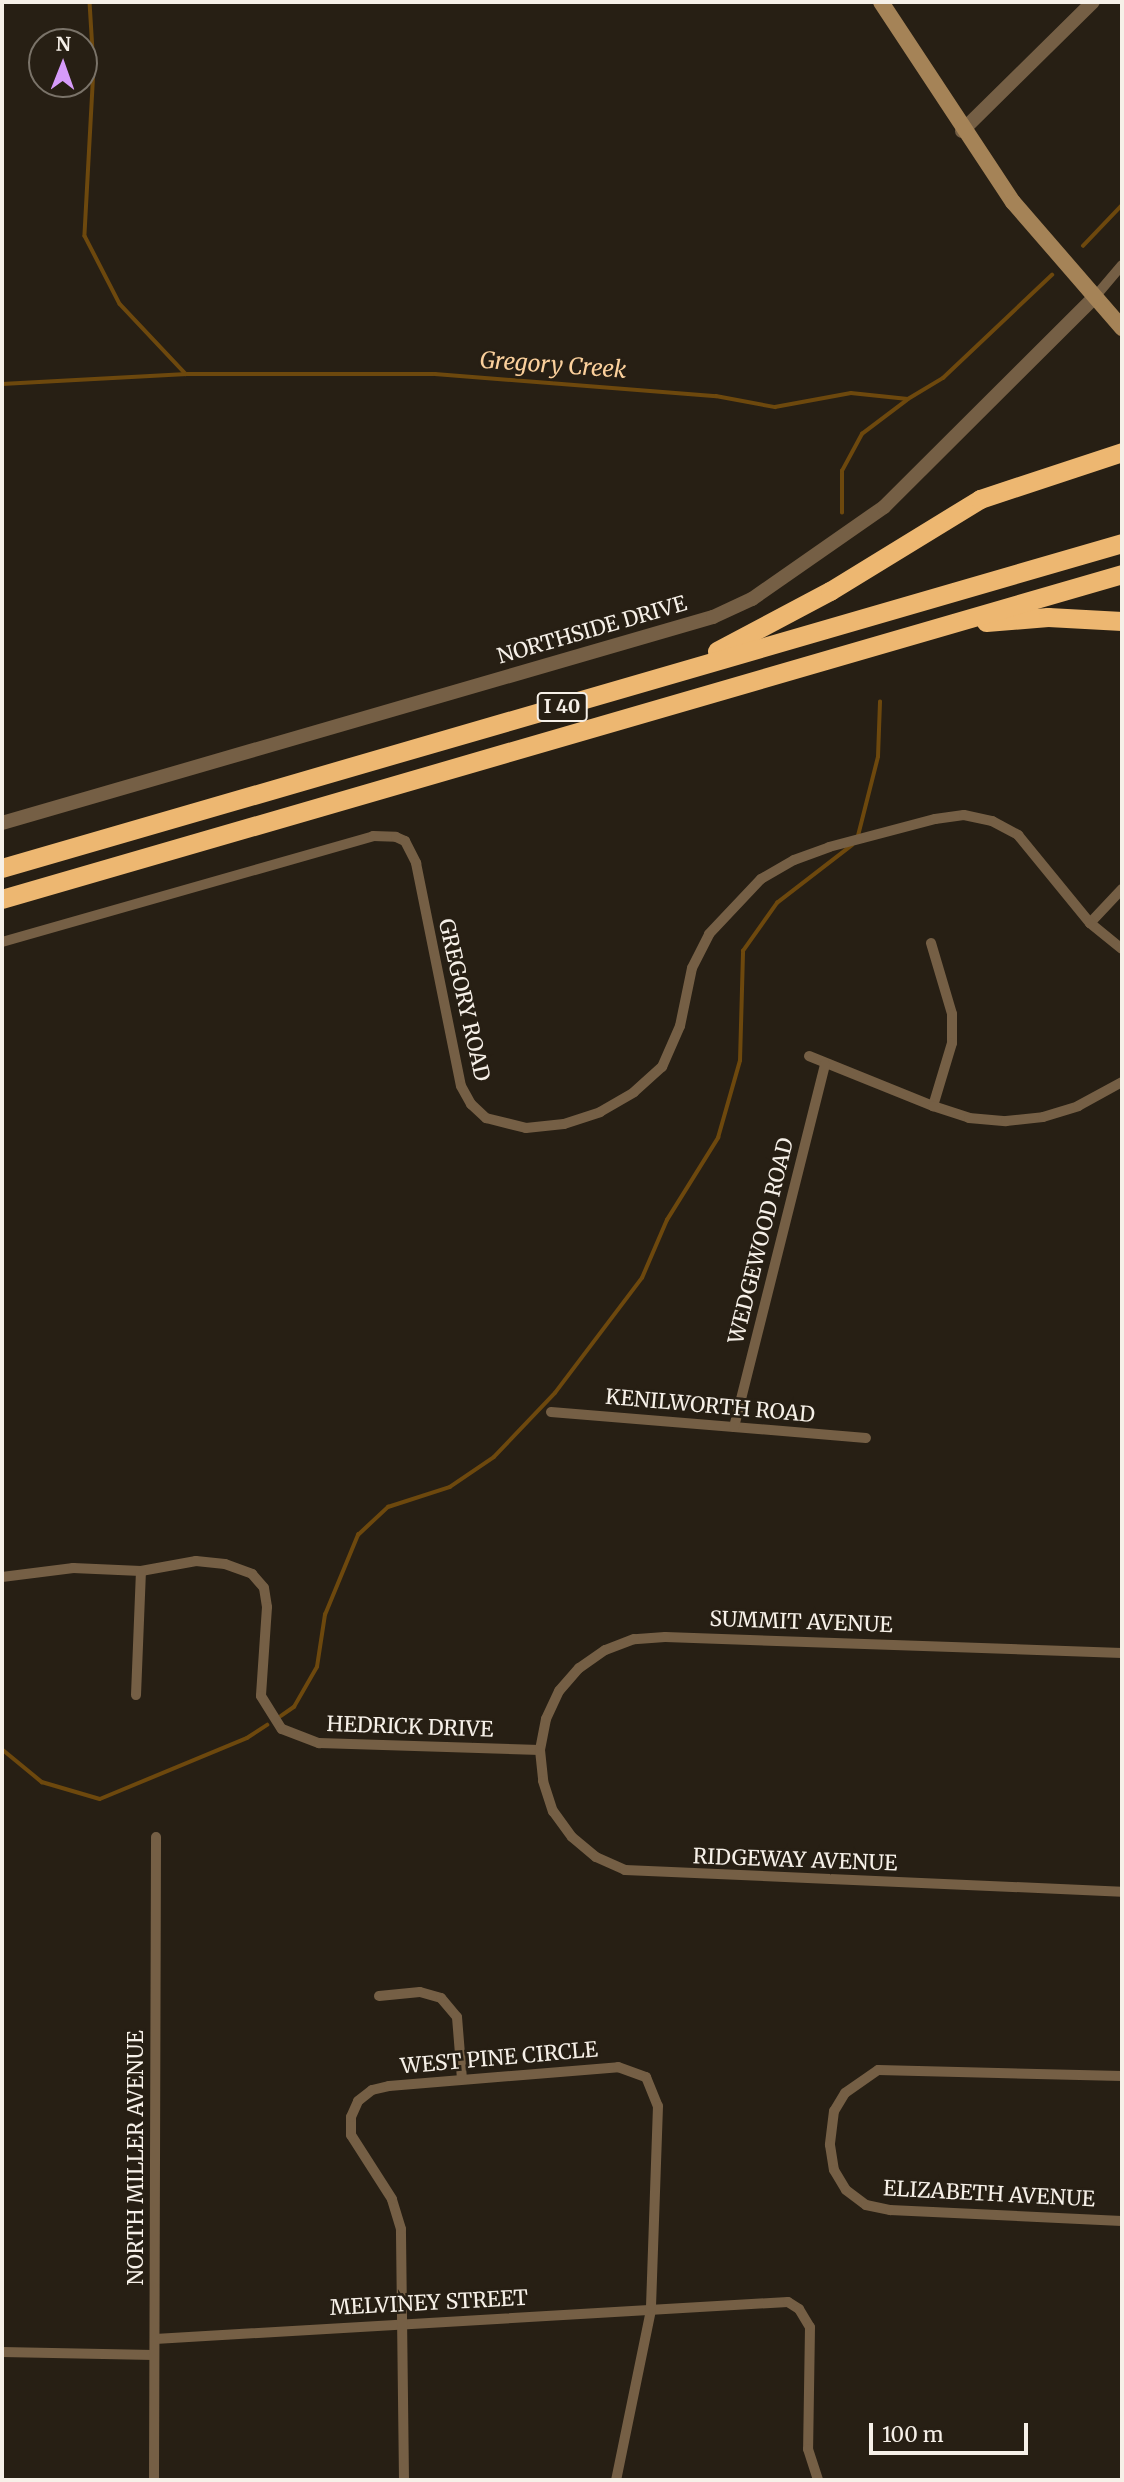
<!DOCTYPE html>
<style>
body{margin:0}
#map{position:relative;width:1124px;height:2482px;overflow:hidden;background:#271f14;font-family:Merriweather,serif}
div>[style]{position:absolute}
.stream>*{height:3.5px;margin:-1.75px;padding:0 1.75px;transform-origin:1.75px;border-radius:1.75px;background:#6d480d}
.minor>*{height:10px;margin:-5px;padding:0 5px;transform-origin:5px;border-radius:5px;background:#755f45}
.tertiary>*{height:14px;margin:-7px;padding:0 7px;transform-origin:7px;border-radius:7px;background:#755f45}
.secondary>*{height:16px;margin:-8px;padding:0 8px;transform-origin:8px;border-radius:8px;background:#a58357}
.motorway>*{height:19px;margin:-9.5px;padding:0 9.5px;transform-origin:9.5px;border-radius:9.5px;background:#edb771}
span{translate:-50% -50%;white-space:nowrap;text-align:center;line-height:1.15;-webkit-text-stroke:5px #271f14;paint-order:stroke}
.shield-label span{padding:2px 5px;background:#271f14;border:2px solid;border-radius:5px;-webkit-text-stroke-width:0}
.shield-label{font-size:19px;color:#f6f0e8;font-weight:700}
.street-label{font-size:21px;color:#f6f0e8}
.water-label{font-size:23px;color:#fbd09c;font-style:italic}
.frame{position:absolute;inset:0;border:4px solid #f6f0e8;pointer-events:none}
.north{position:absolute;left:28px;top:28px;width:70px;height:70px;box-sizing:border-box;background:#271f14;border:2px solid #7a7369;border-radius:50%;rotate:1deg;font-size:19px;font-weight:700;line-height:28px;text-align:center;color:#f6f0e8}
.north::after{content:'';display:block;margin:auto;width:24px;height:32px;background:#d69bfa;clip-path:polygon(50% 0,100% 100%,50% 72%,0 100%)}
.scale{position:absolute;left:869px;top:2423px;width:159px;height:32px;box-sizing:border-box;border:4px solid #f6f0e8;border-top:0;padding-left:9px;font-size:21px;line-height:24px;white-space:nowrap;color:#f6f0e8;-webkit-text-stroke:5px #271f14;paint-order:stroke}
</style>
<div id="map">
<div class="stream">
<div style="left:90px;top:2px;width:66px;rotate:86.5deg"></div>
<div style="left:94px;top:68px;width:168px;rotate:93.1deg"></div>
<div style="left:85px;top:236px;width:76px;rotate:62.8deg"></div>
<div style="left:120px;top:304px;width:96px;rotate:46.7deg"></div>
<div style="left:1083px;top:246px;width:57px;rotate:-46.4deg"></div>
<div style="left:2px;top:384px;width:185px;rotate:-3.1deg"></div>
<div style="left:187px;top:374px;width:248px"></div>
<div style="left:435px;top:374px;width:282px;rotate:4.5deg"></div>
<div style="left:716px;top:396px;width:60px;rotate:10.6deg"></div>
<div style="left:775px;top:407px;width:77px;rotate:-10.4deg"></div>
<div style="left:851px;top:393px;width:57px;rotate:6deg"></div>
<div style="left:908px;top:399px;width:41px;rotate:-31deg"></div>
<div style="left:943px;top:378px;width:150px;rotate:-43.4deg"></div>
<div style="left:842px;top:513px;width:42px;rotate:-90deg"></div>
<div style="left:842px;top:471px;width:42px;rotate:-61.6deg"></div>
<div style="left:862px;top:434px;width:56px;rotate:-37.1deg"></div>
<div style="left:858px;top:836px;width:81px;rotate:-75.8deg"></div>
<div style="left:878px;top:757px;width:55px;rotate:-87.9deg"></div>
<div style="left:281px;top:1716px;width:16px;rotate:-35deg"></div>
<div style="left:294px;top:1707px;width:46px;rotate:-60.1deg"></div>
<div style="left:317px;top:1667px;width:53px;rotate:-81.3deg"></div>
<div style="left:325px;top:1615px;width:87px;rotate:-67.6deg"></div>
<div style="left:358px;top:1535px;width:41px;rotate:-43deg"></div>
<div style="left:388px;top:1507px;width:65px;rotate:-17.9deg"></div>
<div style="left:450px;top:1487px;width:53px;rotate:-34.3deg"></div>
<div style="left:494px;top:1457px;width:88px;rotate:-46.4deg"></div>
<div style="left:555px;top:1393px;width:144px;rotate:-52.9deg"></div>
<div style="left:642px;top:1278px;width:63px;rotate:-66.7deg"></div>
<div style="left:667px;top:1220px;width:97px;rotate:-58.1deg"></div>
<div style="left:718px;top:1138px;width:80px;rotate:-74.1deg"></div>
<div style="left:740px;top:1061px;width:110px;rotate:-88.4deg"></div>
<div style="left:743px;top:951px;width:59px;rotate:-54.7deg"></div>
<div style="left:777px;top:903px;width:95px;rotate:-37.7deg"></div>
<div style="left:2px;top:1749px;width:52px;rotate:39.5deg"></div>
<div style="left:42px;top:1782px;width:60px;rotate:16.3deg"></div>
<div style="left:100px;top:1799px;width:159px;rotate:-22.5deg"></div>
<div style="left:247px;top:1738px;width:24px;rotate:-33deg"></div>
</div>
<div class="minor">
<div style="left:1094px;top:298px;width:43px;rotate:-49.7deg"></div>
<div style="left:1090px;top:923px;width:47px;rotate:-46.7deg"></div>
<div style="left:2px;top:942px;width:386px;rotate:-15.9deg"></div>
<div style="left:373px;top:836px;width:23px;rotate:2deg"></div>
<div style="left:396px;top:837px;width:10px;rotate:24deg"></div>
<div style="left:405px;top:841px;width:25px;rotate:63deg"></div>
<div style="left:416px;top:863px;width:227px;rotate:78.6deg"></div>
<div style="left:461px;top:1086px;width:21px;rotate:61deg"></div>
<div style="left:471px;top:1104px;width:21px;rotate:43deg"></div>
<div style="left:486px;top:1118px;width:41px;rotate:14deg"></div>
<div style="left:526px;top:1128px;width:38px;rotate:-6deg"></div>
<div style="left:564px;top:1124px;width:38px;rotate:-18deg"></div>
<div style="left:600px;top:1112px;width:39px;rotate:-30deg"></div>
<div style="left:634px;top:1092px;width:38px;rotate:-42deg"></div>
<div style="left:662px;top:1067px;width:45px;rotate:-66.3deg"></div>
<div style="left:680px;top:1026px;width:59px;rotate:-78.3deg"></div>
<div style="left:692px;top:968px;width:38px;rotate:-63deg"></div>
<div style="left:709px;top:934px;width:76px;rotate:-46.6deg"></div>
<div style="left:761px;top:879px;width:38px;rotate:-30deg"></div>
<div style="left:794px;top:860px;width:37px;rotate:-20deg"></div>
<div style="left:829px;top:847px;width:110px;rotate:-14.8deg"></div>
<div style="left:935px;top:819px;width:29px;rotate:-8deg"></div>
<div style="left:964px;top:815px;width:29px;rotate:12deg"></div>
<div style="left:992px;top:821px;width:30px;rotate:28deg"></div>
<div style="left:1018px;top:835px;width:114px;rotate:50.7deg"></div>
<div style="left:1090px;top:923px;width:41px;rotate:39.1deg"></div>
<div style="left:931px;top:943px;width:74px;rotate:73.5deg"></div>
<div style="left:952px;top:1014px;width:29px;rotate:90deg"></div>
<div style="left:952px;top:1043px;width:66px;rotate:106.8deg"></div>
<div style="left:809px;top:1056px;width:134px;rotate:22deg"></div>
<div style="left:933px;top:1106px;width:38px;rotate:18deg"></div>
<div style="left:969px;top:1118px;width:37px;rotate:5deg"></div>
<div style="left:1006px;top:1121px;width:37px;rotate:-6deg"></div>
<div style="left:1043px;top:1117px;width:37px;rotate:-17deg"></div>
<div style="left:1078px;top:1106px;width:50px;rotate:-28.6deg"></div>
<div style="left:551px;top:1412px;width:316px;rotate:4.7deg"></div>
<div style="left:734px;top:1427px;width:374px;rotate:-75.9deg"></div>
<div style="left:2px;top:1577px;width:72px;rotate:-7.2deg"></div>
<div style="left:73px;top:1568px;width:68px;rotate:2.5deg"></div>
<div style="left:141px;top:1571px;width:56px;rotate:-10.3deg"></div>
<div style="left:196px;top:1561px;width:29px;rotate:6deg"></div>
<div style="left:225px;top:1564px;width:29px;rotate:20deg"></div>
<div style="left:252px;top:1574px;width:18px;rotate:49deg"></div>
<div style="left:264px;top:1588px;width:19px;rotate:81deg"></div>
<div style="left:267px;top:1607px;width:89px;rotate:93.9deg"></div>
<div style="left:261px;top:1696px;width:39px;rotate:58deg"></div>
<div style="left:282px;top:1729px;width:40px;rotate:21deg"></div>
<div style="left:319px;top:1743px;width:221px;rotate:1.8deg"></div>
<div style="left:1122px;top:1653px;width:457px;rotate:-178deg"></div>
<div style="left:665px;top:1637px;width:31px;rotate:176deg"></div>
<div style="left:634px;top:1639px;width:31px;rotate:159deg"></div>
<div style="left:605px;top:1650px;width:32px;rotate:145deg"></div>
<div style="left:579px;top:1668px;width:30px;rotate:131deg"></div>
<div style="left:559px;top:1691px;width:31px;rotate:115deg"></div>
<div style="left:546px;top:1719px;width:32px;rotate:101deg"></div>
<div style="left:540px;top:1750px;width:31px;rotate:84deg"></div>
<div style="left:543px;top:1781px;width:32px;rotate:72deg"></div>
<div style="left:553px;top:1811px;width:32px;rotate:54deg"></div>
<div style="left:572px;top:1837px;width:31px;rotate:40deg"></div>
<div style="left:596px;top:1857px;width:32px;rotate:24deg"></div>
<div style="left:625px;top:1870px;width:497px;rotate:2.5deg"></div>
<div style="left:136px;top:1695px;width:124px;rotate:-87.7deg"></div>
<div style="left:379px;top:1996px;width:41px;rotate:-5.6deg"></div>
<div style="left:420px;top:1992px;width:22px;rotate:16deg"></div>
<div style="left:441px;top:1998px;width:25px;rotate:50deg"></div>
<div style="left:457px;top:2017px;width:62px;rotate:85.4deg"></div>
<div style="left:1122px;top:2076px;width:244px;rotate:-178.6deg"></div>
<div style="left:878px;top:2070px;width:40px;rotate:145.1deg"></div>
<div style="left:845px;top:2093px;width:21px;rotate:121deg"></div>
<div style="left:834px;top:2111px;width:34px;rotate:97deg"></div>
<div style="left:830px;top:2145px;width:25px;rotate:81deg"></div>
<div style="left:834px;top:2170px;width:23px;rotate:59deg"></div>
<div style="left:846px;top:2190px;width:25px;rotate:37deg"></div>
<div style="left:866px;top:2205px;width:25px;rotate:12deg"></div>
<div style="left:890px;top:2210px;width:232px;rotate:2.7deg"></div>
<div style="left:155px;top:2339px;width:634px;rotate:-3.35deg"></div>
<div style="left:788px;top:2302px;width:13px;rotate:32deg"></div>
<div style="left:799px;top:2309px;width:21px;rotate:59deg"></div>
<div style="left:810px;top:2327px;width:122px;rotate:90.9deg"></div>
<div style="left:808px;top:2449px;width:33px;rotate:72deg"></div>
<div style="left:2px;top:2352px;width:152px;rotate:1.1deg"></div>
<div style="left:154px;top:2480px;width:643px;rotate:-89.82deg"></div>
<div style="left:404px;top:2480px;width:251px;rotate:-90.7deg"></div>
<div style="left:401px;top:2229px;width:31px;rotate:-107deg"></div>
<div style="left:392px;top:2199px;width:76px;rotate:-122.6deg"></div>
<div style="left:351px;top:2135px;width:18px;rotate:-90deg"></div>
<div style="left:351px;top:2117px;width:17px;rotate:-66deg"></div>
<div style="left:358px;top:2101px;width:18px;rotate:-38deg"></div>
<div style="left:372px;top:2090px;width:17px;rotate:-13deg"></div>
<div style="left:389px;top:2086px;width:230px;rotate:-4.7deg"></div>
<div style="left:618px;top:2067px;width:30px;rotate:20deg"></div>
<div style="left:646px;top:2077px;width:31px;rotate:68deg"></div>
<div style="left:658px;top:2106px;width:204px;rotate:92deg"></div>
<div style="left:651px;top:2310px;width:174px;rotate:101.6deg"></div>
</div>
<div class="tertiary">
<div style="left:962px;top:131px;width:184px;rotate:-44.6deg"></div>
<div style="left:2px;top:823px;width:740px;rotate:-16.16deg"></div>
<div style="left:713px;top:617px;width:43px;rotate:-24.8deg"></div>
<div style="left:752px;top:599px;width:161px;rotate:-34.9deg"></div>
<div style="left:884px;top:507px;width:296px;rotate:-44.9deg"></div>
</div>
<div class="secondary">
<div style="left:881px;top:2px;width:240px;rotate:56.6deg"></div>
<div style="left:1013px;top:202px;width:167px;rotate:49.1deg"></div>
</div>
<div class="motorway">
<div style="left:986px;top:622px;width:62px;rotate:-4.6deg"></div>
<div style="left:1048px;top:617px;width:74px;rotate:3.1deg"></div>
<div style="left:717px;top:651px;width:128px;rotate:-28deg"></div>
<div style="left:830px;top:591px;width:176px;rotate:-31.5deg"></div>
<div style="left:980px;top:499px;width:150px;rotate:-18.3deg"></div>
<div style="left:2px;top:868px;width:1166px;rotate:-16.18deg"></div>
<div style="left:2px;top:899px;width:1166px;rotate:-16.18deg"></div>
</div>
<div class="shield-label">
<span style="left:562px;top:707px">I 40</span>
</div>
<div class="street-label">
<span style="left:592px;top:630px;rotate:-16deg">NORTHSIDE DRIVE</span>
<span style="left:464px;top:1000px;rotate:77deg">GREGORY ROAD</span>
<span style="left:761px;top:1241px;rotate:-76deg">WEDGEWOOD ROAD</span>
<span style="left:710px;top:1406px;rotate:5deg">KENILWORTH ROAD</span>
<span style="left:801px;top:1622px;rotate:2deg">SUMMIT AVENUE</span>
<span style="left:410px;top:1727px;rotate:2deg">HEDRICK DRIVE</span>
<span style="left:795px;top:1860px;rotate:2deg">RIDGEWAY AVENUE</span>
<span style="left:499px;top:2058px;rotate:-5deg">WEST PINE CIRCLE</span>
<span style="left:136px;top:2158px;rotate:-90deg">NORTH MILLER AVENUE</span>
<span style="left:989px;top:2194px;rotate:3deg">ELIZABETH AVENUE</span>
<span style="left:429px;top:2303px;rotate:-3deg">MELVINEY STREET</span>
</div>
<div class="water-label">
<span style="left:553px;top:365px;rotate:4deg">Gregory Creek</span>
</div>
<div class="frame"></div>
<div class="north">N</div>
<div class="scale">100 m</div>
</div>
